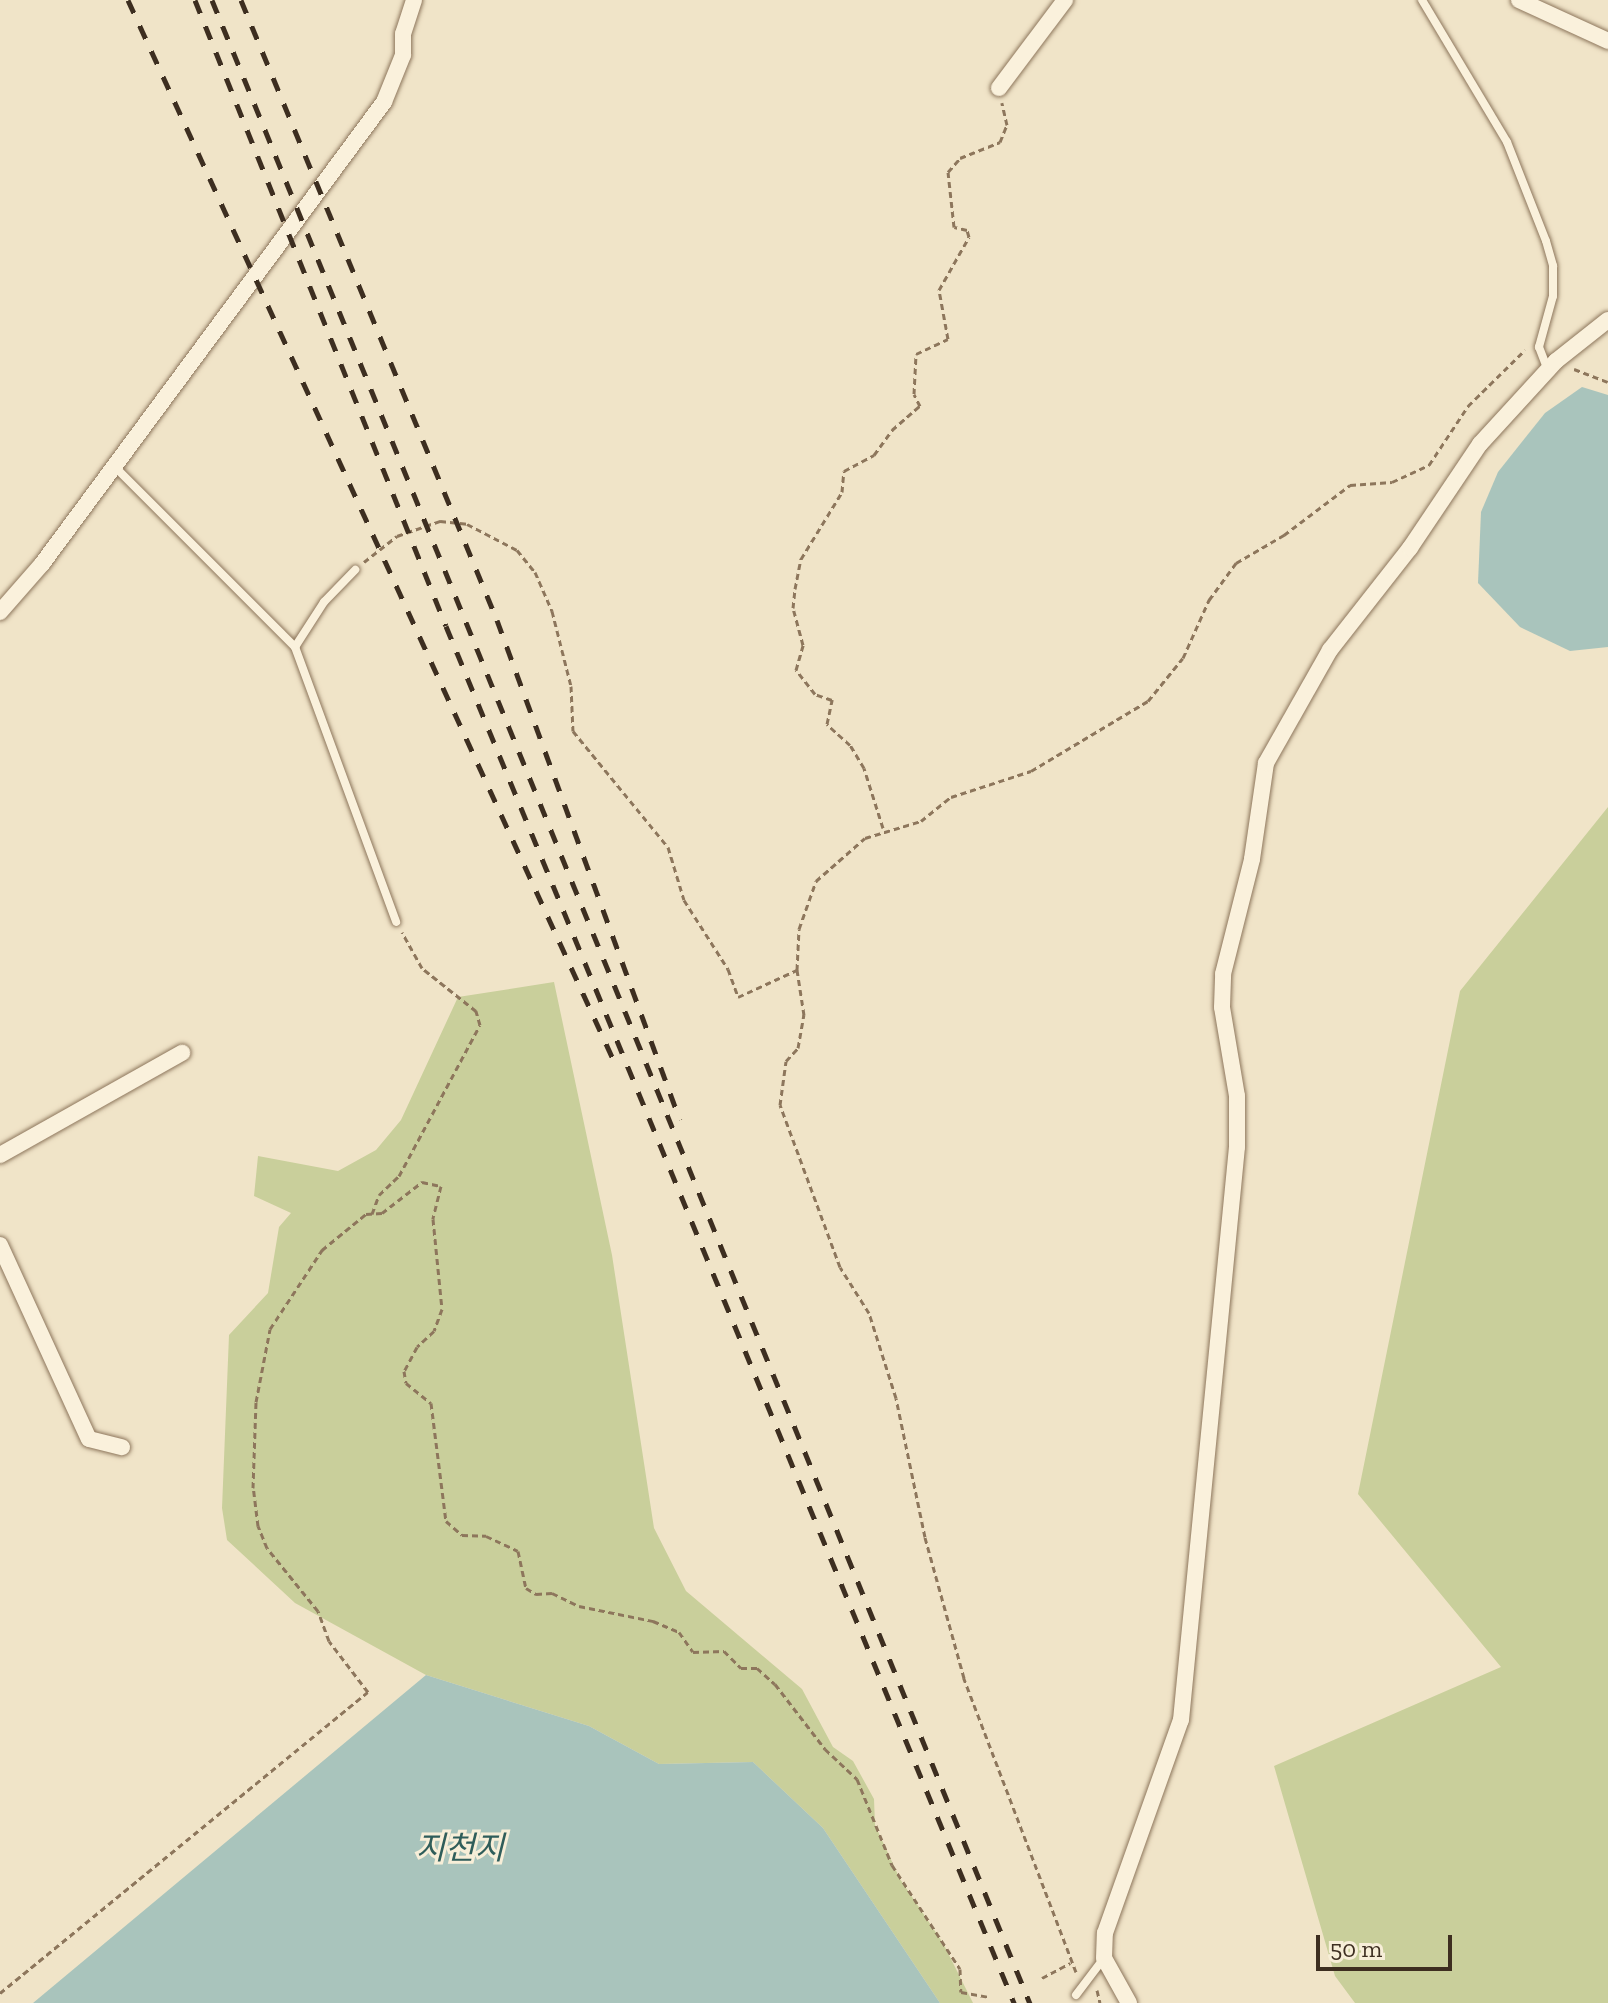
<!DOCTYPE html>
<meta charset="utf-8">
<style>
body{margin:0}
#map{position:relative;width:1608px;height:2003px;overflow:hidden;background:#f0e4c8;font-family:"Zilla Slab","Noto Sans KR",serif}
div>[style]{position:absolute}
.green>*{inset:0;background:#c9cf9b}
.water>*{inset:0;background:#a9c4bc}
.path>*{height:3px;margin-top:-1.5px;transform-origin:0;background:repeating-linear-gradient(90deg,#8d765c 0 6px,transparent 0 10px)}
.roads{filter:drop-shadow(0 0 2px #8d765c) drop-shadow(0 0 2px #8d765c)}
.service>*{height:8px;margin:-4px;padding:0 4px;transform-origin:4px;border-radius:4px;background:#faf1dc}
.minor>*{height:16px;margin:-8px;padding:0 8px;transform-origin:8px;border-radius:8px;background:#faf1dc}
.rail>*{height:5px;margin-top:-2.5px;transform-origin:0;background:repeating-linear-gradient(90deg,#3d2e20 0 14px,transparent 0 28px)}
span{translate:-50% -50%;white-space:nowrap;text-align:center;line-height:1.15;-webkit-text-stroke:6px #f7eed8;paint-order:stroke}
.water-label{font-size:32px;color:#2f5d5a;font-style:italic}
.scale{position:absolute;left:1316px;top:1935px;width:136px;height:36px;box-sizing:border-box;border:4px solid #3d2e20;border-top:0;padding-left:10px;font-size:24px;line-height:28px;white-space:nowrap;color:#3d2e20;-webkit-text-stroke:6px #f7eed8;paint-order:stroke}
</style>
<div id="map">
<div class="green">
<div style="clip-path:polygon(1608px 807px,1608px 2003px,1355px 2003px,1335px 1976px,1274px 1766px,1501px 1667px,1358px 1494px,1460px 991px)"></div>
<div style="clip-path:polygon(554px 982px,612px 1255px,654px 1528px,686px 1591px,802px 1689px,833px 1747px,853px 1761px,874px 1799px,875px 1825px,900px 1879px,943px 1943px,973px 2003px,940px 2003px,823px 1828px,753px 1762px,659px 1764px,589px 1726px,426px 1675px,295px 1603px,227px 1540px,222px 1508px,229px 1335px,268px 1293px,279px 1227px,291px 1213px,254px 1196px,258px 1156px,338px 1171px,376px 1150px,401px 1120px,458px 997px)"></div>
</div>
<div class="water">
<div style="clip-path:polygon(1582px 387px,1608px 395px,1608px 647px,1570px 651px,1520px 627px,1478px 583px,1481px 512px,1498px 472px,1545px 413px)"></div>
<div style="clip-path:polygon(426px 1675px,589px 1726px,659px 1764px,753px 1762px,823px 1828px,940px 2003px,33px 2003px)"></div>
</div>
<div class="path">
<div style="left:1574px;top:369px;width:36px;rotate:21deg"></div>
<div style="left:364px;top:562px;width:42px;rotate:-38.2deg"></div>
<div style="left:397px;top:536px;width:46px;rotate:-19.2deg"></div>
<div style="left:440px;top:521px;width:27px;rotate:6deg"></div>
<div style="left:467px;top:524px;width:56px;rotate:27.5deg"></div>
<div style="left:517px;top:550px;width:28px;rotate:51deg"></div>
<div style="left:535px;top:572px;width:43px;rotate:66.4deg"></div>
<div style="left:552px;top:611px;width:77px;rotate:75.8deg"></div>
<div style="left:571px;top:686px;width:45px;rotate:87.5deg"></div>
<div style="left:573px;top:731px;width:150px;rotate:50.7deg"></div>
<div style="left:668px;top:847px;width:55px;rotate:73.2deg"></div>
<div style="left:684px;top:900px;width:82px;rotate:57.5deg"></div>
<div style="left:728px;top:969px;width:30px;rotate:70deg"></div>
<div style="left:738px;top:997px;width:65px;rotate:-24.6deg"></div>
<div style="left:883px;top:828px;width:63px;rotate:-107.6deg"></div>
<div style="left:864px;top:768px;width:27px;rotate:-121deg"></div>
<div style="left:850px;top:745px;width:31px;rotate:-138deg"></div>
<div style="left:827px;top:724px;width:25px;rotate:-78deg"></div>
<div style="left:832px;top:700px;width:18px;rotate:-161deg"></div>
<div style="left:815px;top:694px;width:31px;rotate:-128deg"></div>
<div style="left:796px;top:670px;width:26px;rotate:-74deg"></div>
<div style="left:803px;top:645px;width:38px;rotate:-105deg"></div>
<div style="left:793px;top:608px;width:19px;rotate:-84deg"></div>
<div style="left:795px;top:589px;width:31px;rotate:-79deg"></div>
<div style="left:801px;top:559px;width:79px;rotate:-58.5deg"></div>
<div style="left:842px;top:492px;width:21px;rotate:-85deg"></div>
<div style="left:844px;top:471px;width:34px;rotate:-28deg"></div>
<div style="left:874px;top:455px;width:31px;rotate:-54deg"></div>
<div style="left:892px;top:430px;width:37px;rotate:-41deg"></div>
<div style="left:920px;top:406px;width:13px;rotate:-117deg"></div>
<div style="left:914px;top:394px;width:40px;rotate:-87.1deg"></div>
<div style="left:916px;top:354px;width:35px;rotate:-25deg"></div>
<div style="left:948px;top:339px;width:50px;rotate:-100.4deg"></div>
<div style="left:939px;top:290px;width:61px;rotate:-60.5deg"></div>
<div style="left:969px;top:237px;width:7px;rotate:-106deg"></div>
<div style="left:967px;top:230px;width:13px;rotate:-167deg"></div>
<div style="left:954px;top:227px;width:55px;rotate:-96.2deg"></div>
<div style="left:948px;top:172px;width:18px;rotate:-49deg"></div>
<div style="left:960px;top:158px;width:43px;rotate:-21.8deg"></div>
<div style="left:1000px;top:142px;width:18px;rotate:-68deg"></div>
<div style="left:1007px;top:125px;width:23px;rotate:-103deg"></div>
<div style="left:372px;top:1214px;width:20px;rotate:-70deg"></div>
<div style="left:379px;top:1195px;width:28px;rotate:-44deg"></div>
<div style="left:399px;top:1176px;width:171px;rotate:-61.8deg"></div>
<div style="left:480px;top:1025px;width:15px;rotate:-106deg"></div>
<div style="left:476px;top:1011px;width:69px;rotate:-141.5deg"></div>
<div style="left:422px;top:968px;width:41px;rotate:-119.1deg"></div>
<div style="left:1076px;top:1972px;width:315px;rotate:-110.9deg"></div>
<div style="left:964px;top:1678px;width:146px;rotate:-105.5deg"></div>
<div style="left:925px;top:1537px;width:142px;rotate:-101.8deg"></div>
<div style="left:896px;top:1398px;width:89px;rotate:-107.6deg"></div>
<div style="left:869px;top:1313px;width:54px;rotate:-122.2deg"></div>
<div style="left:840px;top:1267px;width:173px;rotate:-110.3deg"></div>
<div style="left:780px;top:1105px;width:44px;rotate:-82.2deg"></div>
<div style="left:786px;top:1061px;width:18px;rotate:-47deg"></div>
<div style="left:798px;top:1048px;width:34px;rotate:-80deg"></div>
<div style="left:804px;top:1015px;width:46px;rotate:-98.8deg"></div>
<div style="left:797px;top:970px;width:41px;rotate:-87.2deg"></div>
<div style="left:799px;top:929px;width:51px;rotate:-70.5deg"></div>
<div style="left:816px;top:881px;width:65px;rotate:-41.3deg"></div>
<div style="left:865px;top:838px;width:59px;rotate:-16.9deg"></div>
<div style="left:921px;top:821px;width:38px;rotate:-39deg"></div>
<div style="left:951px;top:797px;width:84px;rotate:-18deg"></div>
<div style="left:1031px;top:771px;width:136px;rotate:-30.9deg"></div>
<div style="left:1148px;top:701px;width:55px;rotate:-50.9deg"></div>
<div style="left:1183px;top:658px;width:64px;rotate:-65.9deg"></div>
<div style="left:1209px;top:600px;width:46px;rotate:-53.9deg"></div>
<div style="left:1236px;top:563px;width:56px;rotate:-30.3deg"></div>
<div style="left:1284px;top:535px;width:83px;rotate:-37.1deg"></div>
<div style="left:1350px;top:485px;width:42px;rotate:-4.1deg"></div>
<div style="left:1392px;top:482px;width:41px;rotate:-24.7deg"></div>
<div style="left:1429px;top:465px;width:71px;rotate:-56.5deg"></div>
<div style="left:1468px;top:406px;width:80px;rotate:-44.5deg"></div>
<div style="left:1042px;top:1978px;width:32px;rotate:-28deg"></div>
<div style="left:1097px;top:1990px;width:13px;rotate:77deg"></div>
<div style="left:0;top:1993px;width:475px;rotate:-39.3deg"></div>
<div style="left:368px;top:1692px;width:64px;rotate:-127.4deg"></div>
<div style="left:329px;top:1641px;width:32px;rotate:-110deg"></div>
<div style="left:318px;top:1611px;width:81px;rotate:-129deg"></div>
<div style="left:267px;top:1548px;width:24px;rotate:-112deg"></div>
<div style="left:258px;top:1526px;width:38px;rotate:-97deg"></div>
<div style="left:253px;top:1488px;width:86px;rotate:-88deg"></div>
<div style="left:256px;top:1402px;width:74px;rotate:-79.1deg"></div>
<div style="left:270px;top:1329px;width:95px;rotate:-56.6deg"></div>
<div style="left:322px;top:1250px;width:57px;rotate:-39.3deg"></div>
<div style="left:366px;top:1214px;width:16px;rotate:-4deg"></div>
<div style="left:382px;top:1213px;width:51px;rotate:-37.8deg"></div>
<div style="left:422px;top:1182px;width:19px;rotate:12deg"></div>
<div style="left:441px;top:1186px;width:34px;rotate:104deg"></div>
<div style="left:433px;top:1219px;width:90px;rotate:84.3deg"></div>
<div style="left:442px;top:1309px;width:23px;rotate:110deg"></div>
<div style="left:434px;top:1331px;width:23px;rotate:137deg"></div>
<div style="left:417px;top:1347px;width:27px;rotate:118deg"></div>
<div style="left:404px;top:1371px;width:12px;rotate:81deg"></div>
<div style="left:406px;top:1383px;width:32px;rotate:39deg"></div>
<div style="left:431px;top:1403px;width:119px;rotate:82.8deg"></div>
<div style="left:446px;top:1521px;width:21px;rotate:41deg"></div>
<div style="left:462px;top:1535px;width:24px;rotate:2deg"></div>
<div style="left:486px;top:1536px;width:35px;rotate:25deg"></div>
<div style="left:518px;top:1551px;width:38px;rotate:78deg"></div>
<div style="left:526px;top:1588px;width:12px;rotate:31deg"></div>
<div style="left:536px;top:1594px;width:16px;rotate:-4deg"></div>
<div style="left:552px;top:1593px;width:30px;rotate:26deg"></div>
<div style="left:579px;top:1606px;width:76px;rotate:11.5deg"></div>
<div style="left:653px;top:1621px;width:28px;rotate:23deg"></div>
<div style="left:679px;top:1632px;width:24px;rotate:55deg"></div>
<div style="left:693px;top:1652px;width:31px;rotate:-2deg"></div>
<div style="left:724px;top:1651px;width:24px;rotate:45deg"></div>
<div style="left:741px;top:1668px;width:16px"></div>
<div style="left:757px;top:1668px;width:24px;rotate:42deg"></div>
<div style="left:775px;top:1684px;width:82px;rotate:52.4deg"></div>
<div style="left:825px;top:1749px;width:44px;rotate:43.2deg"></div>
<div style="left:857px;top:1779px;width:93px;rotate:67.9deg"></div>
<div style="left:892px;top:1865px;width:124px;rotate:56.8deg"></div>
<div style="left:960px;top:1969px;width:23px;rotate:88deg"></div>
<div style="left:961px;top:1992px;width:28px;rotate:10deg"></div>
</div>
<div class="roads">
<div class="service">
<div style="left:1422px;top:0;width:165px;rotate:59.1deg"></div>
<div style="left:1507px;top:142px;width:106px;rotate:68.5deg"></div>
<div style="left:1546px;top:241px;width:26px;rotate:74deg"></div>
<div style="left:1553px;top:266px;width:30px;rotate:90deg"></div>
<div style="left:1553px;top:296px;width:53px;rotate:105.4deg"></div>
<div style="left:1539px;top:347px;width:22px;rotate:69deg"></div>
<div style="left:115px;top:467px;width:255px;rotate:45deg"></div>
<div style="left:295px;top:647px;width:293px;rotate:69.8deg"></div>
<div style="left:295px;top:647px;width:54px;rotate:-57.2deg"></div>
<div style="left:324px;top:602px;width:45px;rotate:-45.9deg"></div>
<div style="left:1076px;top:1995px;width:46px;rotate:-52.9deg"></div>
</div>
<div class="minor">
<div style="left:1519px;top:0;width:98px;rotate:24.7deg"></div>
<div style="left:999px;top:88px;width:110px;rotate:-53.1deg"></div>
<div style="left:0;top:612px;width:64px;rotate:-48.8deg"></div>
<div style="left:42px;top:564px;width:575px;rotate:-53.49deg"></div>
<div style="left:384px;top:102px;width:51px;rotate:-68deg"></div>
<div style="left:403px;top:55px;width:21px;rotate:-90deg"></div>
<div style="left:403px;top:34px;width:36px;rotate:-72deg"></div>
<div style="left:0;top:1155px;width:209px;rotate:-29.3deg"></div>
<div style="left:0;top:1245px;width:213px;rotate:65.4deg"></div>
<div style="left:89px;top:1439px;width:34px;rotate:14deg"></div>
<div style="left:1129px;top:2003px;width:51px;rotate:-119.1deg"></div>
<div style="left:1104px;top:1958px;width:25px;rotate:-88deg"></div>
<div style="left:1105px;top:1933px;width:226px;rotate:-70.4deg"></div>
<div style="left:1181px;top:1720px;width:576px;rotate:-84.42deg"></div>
<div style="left:1237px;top:1147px;width:51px;rotate:-90deg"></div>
<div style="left:1237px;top:1096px;width:90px;rotate:-99.6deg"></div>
<div style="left:1222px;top:1007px;width:33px;rotate:-88deg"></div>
<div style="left:1223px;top:974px;width:119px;rotate:-75.8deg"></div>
<div style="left:1252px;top:859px;width:97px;rotate:-81.7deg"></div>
<div style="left:1266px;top:763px;width:130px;rotate:-60.5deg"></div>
<div style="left:1330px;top:650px;width:130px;rotate:-51.9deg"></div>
<div style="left:1410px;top:548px;width:125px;rotate:-56.1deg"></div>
<div style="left:1480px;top:444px;width:113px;rotate:-47.5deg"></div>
<div style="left:1556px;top:361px;width:66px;rotate:-38.3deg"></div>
</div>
</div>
<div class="rail">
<div style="left:128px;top:0;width:1167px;rotate:65.39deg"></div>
<div style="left:195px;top:0;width:674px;rotate:68.15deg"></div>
<div style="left:446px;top:626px;width:1490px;rotate:67.58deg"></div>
<div style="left:212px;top:0;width:2164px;rotate:67.79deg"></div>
<div style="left:241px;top:0;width:671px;rotate:67.56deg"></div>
<div style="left:497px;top:620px;width:532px;rotate:69.9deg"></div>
</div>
<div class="water-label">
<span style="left:460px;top:1848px">지천지</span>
</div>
<div class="scale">50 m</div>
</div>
